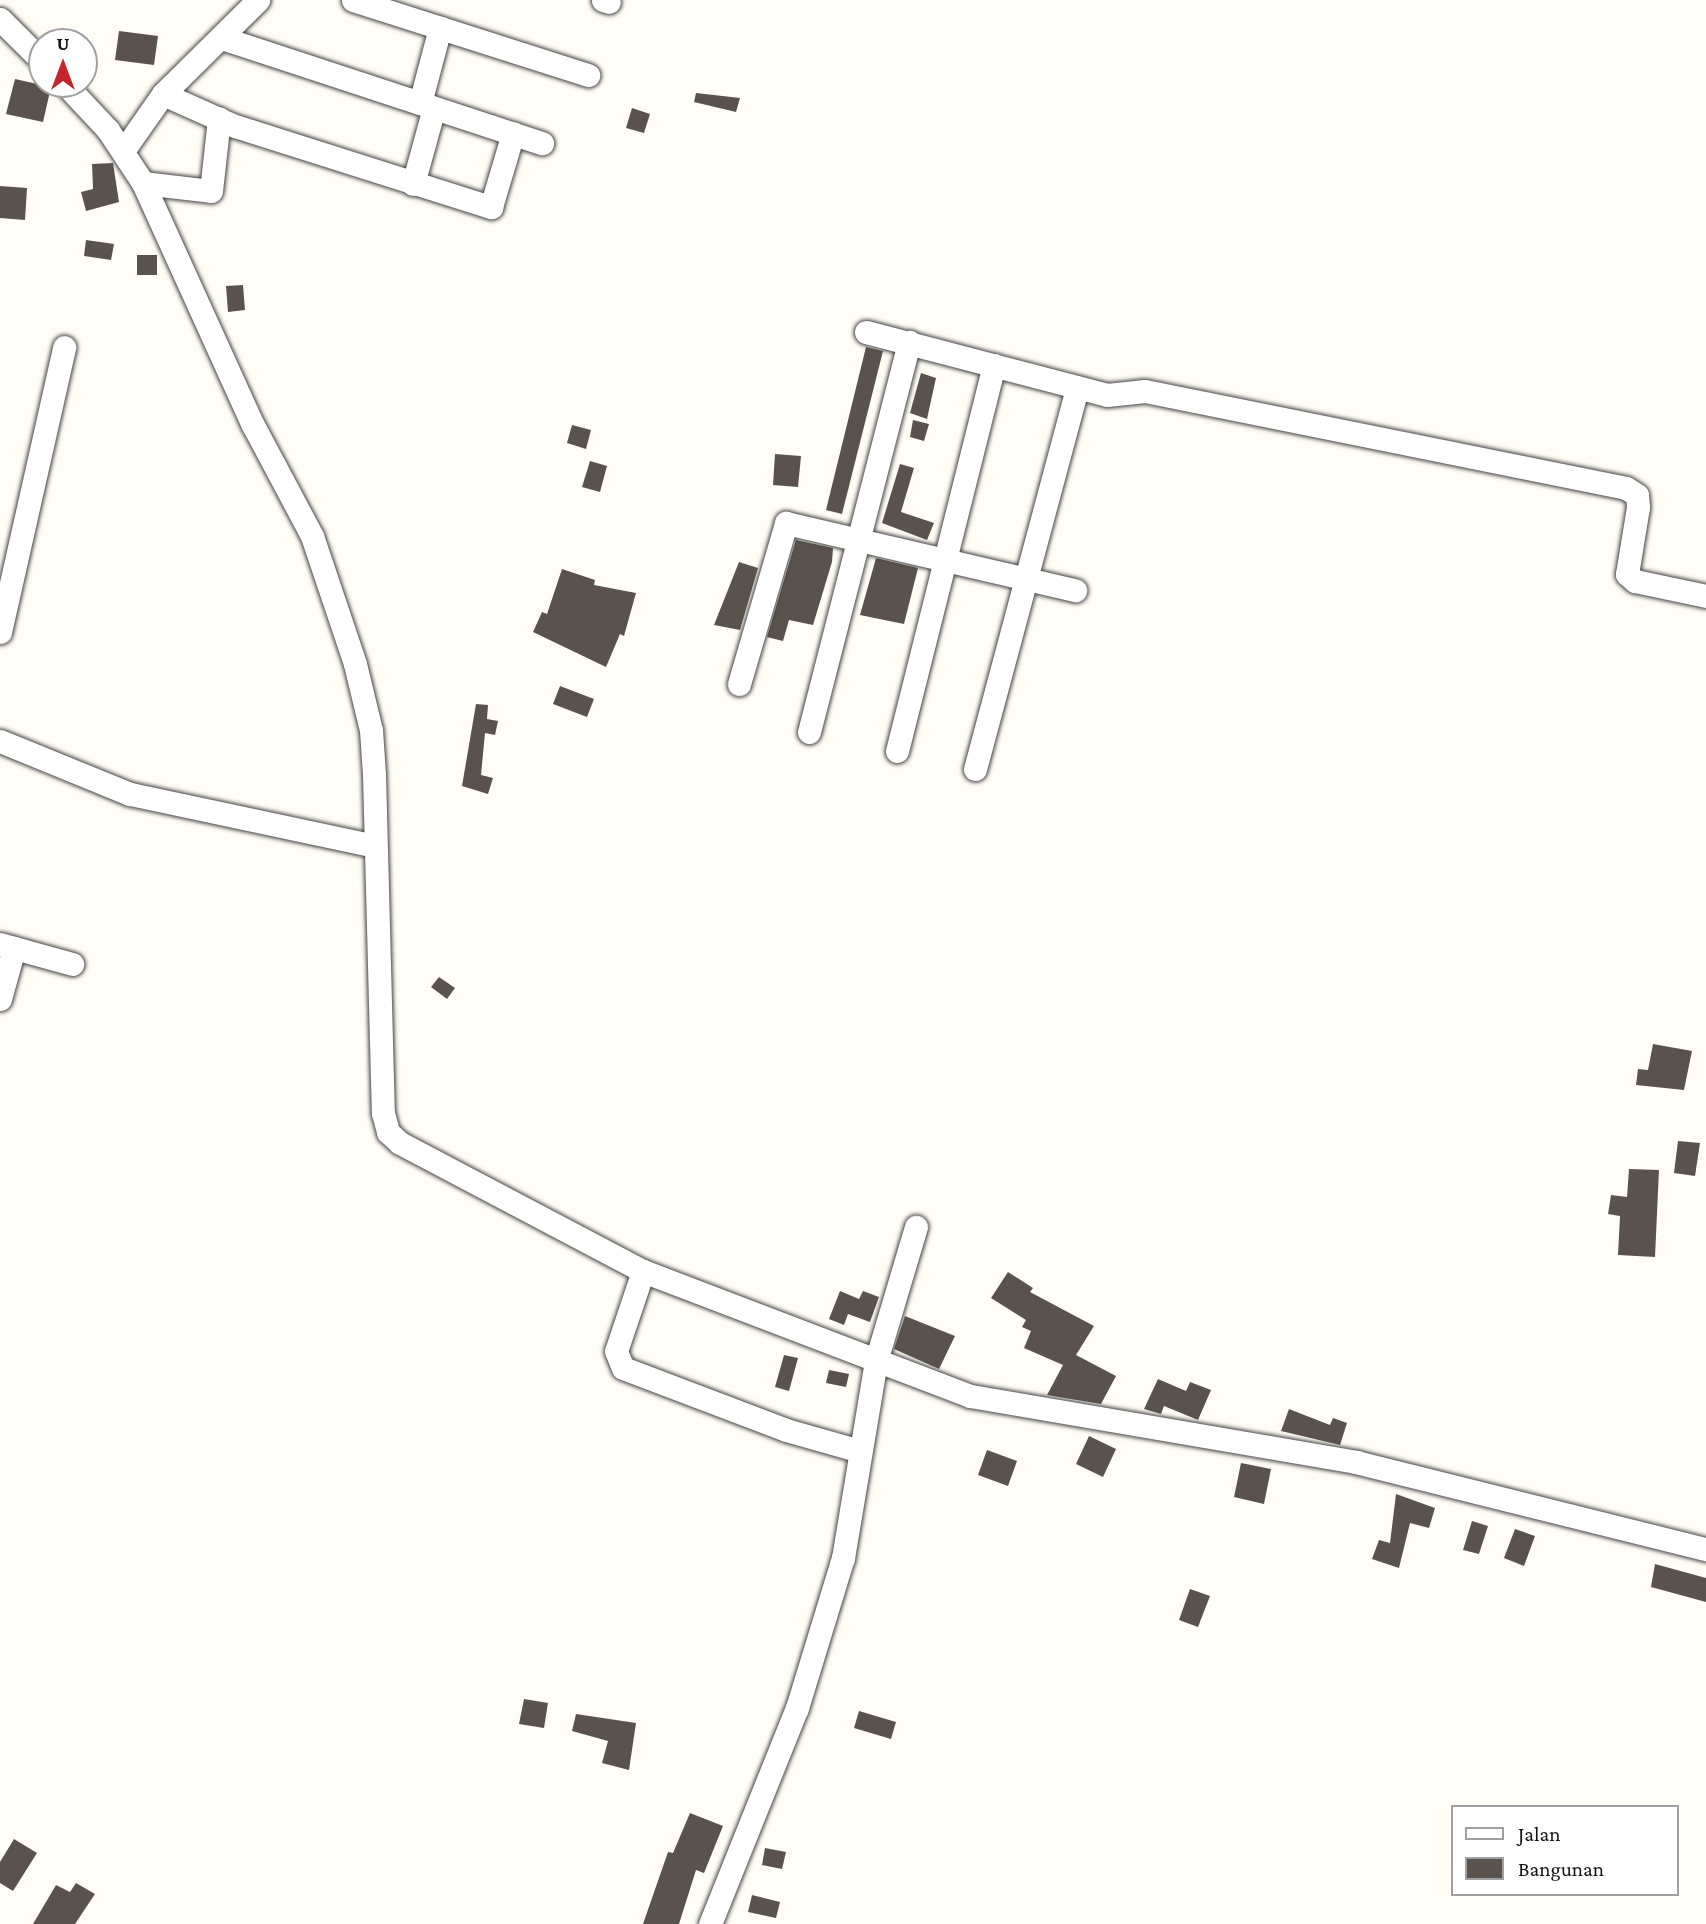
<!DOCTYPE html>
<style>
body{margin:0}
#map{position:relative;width:1706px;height:1924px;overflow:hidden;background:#fffdf5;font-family:"Crimson Pro",serif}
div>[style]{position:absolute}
.building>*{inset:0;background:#5a524d}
.roads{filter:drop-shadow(0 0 2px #444) drop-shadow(0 0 2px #444)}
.minor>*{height:23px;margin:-11.5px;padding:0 11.5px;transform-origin:11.5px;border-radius:11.5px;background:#fff}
span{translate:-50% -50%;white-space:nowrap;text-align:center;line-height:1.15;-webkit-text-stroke:7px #fff;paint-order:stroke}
.legend{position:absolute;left:1451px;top:1805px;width:228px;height:91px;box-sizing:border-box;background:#fff;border:2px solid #a0a0a0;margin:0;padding:9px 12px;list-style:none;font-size:21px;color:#111}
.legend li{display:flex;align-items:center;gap:14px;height:35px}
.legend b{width:35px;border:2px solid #a0a0a0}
.north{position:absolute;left:28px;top:28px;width:70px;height:70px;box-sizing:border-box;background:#fff;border:2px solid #a0a0a0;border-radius:50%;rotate:0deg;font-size:19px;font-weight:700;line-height:28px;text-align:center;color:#111}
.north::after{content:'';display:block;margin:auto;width:24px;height:32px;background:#c4262e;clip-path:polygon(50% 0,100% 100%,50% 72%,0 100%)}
</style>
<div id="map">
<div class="building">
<div style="clip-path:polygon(119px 31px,158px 36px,154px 65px,115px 60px)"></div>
<div style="clip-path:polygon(15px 79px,51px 87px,43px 122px,6px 114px)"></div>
<div style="clip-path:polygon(696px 93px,740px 98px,736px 112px,694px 102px)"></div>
<div style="clip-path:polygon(632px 108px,650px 114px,644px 133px,626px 128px)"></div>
<div style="clip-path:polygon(113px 163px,119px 202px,86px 211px,81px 192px,93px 189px,92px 164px)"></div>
<div style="clip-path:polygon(0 186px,27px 188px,25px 220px,0 218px)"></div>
<div style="clip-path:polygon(86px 240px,114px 244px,111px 260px,84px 256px)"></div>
<div style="clip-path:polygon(137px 255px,157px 255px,157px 275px,137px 275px)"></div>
<div style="clip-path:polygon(243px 285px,245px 310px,228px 312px,226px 286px)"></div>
<div style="clip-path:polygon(866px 347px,883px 351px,842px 514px,826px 510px)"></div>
<div style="clip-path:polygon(921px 373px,936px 378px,927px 419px,910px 413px)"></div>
<div style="clip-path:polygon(913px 420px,929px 424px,924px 441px,910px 437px)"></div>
<div style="clip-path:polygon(572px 425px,591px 430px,586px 449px,567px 443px)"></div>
<div style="clip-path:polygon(775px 454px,801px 456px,798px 487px,773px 485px)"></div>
<div style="clip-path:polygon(590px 461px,607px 466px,600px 492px,582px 487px)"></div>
<div style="clip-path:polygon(900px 464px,914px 468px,901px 512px,934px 523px,927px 540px,882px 523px)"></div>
<div style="clip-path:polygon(796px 540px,833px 548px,832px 562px,813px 625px,789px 620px,783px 641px,767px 637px)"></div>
<div style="clip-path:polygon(876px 558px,918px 568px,904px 624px,860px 615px)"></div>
<div style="clip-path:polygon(739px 562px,758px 568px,740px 630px,714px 625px)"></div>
<div style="clip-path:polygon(562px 569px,595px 580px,594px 585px,636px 593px,624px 636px,620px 634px,606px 667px,533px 632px,542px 612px,547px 614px)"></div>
<div style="clip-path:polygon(560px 686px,594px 699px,587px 717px,553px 704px)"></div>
<div style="clip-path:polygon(476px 704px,488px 705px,487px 719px,498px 721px,495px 735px,485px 733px,481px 775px,493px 778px,488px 794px,462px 786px)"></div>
<div style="clip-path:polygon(439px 977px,455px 988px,447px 999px,431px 987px)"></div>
<div style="clip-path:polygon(1653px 1044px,1692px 1051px,1684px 1090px,1636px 1085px,1638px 1069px,1648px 1070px)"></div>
<div style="clip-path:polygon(1678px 1141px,1700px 1143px,1695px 1176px,1674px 1173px)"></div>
<div style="clip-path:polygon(1629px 1169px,1659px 1170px,1655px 1257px,1618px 1255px,1620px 1216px,1608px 1214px,1611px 1195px,1627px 1197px)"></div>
<div style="clip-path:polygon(1008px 1272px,1033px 1288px,1030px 1292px,1094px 1326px,1076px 1355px,1116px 1376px,1101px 1404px,1047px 1395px,1063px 1365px,1024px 1348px,1031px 1331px,1022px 1327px,1026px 1320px,991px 1298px)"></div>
<div style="clip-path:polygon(840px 1291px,859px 1299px,863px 1291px,879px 1297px,870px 1322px,848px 1314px,844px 1325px,829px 1319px)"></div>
<div style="clip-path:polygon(905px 1316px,955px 1336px,939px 1369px,894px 1349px)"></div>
<div style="clip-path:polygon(784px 1355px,798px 1358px,789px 1391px,775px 1387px)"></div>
<div style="clip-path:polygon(829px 1370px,849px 1374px,846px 1387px,826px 1383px)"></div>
<div style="clip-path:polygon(1158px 1379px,1186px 1391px,1190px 1382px,1211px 1390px,1198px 1420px,1164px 1406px,1161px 1414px,1144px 1409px)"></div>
<div style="clip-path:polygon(1289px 1409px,1330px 1425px,1333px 1418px,1347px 1423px,1340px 1445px,1281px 1431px)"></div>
<div style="clip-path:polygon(1089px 1436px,1116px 1449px,1103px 1477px,1076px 1464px)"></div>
<div style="clip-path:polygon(987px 1450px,1017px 1461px,1008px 1486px,978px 1475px)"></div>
<div style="clip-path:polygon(1241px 1463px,1271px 1469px,1264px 1504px,1234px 1497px)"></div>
<div style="clip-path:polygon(1396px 1494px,1435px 1508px,1429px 1528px,1410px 1523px,1399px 1568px,1372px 1559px,1379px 1540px,1390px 1543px)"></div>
<div style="clip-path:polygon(1472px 1521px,1488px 1526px,1479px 1554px,1463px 1550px)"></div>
<div style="clip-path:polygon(1515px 1529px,1535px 1536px,1524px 1566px,1504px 1558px)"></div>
<div style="clip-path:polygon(1655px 1564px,1706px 1578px,1706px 1602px,1651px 1587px)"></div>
<div style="clip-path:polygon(1190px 1589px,1210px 1596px,1198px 1627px,1179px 1620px)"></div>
<div style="clip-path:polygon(524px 1699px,548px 1703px,544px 1728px,519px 1724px)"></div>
<div style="clip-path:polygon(859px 1711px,896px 1722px,891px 1739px,854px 1728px)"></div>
<div style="clip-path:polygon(576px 1714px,636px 1723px,629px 1770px,602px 1763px,608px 1741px,572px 1731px)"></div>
<div style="clip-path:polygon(690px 1813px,723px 1826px,704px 1873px,696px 1870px,679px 1924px,643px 1924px,668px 1852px,673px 1853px)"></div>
<div style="clip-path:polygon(14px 1839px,37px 1853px,13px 1891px,0 1883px,0 1862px)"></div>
<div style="clip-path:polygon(765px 1848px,786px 1852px,782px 1869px,762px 1865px)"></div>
<div style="clip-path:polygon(76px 1883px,95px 1894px,75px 1924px,33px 1924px,56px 1885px,70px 1892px)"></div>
<div style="clip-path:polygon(752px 1895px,780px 1902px,776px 1918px,748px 1912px)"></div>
</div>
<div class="roads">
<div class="minor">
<div style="left:353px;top:0;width:247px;rotate:17.7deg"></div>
<div style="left:603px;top:0;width:6px;rotate:18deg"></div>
<div style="left:0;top:19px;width:59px;rotate:45deg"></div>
<div style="left:222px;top:38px;width:337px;rotate:18.2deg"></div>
<div style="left:65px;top:84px;width:63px;rotate:46.9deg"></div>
<div style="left:108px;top:130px;width:64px;rotate:56.6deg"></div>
<div style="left:143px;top:183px;width:266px;rotate:65.6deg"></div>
<div style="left:253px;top:425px;width:126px;rotate:62deg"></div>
<div style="left:312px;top:536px;width:135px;rotate:71.4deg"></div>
<div style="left:355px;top:664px;width:68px;rotate:76.4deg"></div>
<div style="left:371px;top:730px;width:44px;rotate:86.1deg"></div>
<div style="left:374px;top:774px;width:339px;rotate:88.5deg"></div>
<div style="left:383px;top:1113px;width:20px;rotate:75deg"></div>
<div style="left:388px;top:1132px;width:16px;rotate:43deg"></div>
<div style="left:400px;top:1143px;width:275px;rotate:27.8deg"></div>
<div style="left:643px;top:1271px;width:351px;rotate:20.9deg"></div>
<div style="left:971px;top:1396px;width:391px;rotate:9.7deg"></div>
<div style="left:1356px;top:1462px;width:361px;rotate:14deg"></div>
<div style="left:163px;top:94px;width:79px;rotate:24deg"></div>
<div style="left:235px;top:126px;width:269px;rotate:17.6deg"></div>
<div style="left:491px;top:207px;width:77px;rotate:-73.4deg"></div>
<div style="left:420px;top:103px;width:78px;rotate:-75.1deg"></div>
<div style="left:123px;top:151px;width:70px;rotate:-54.9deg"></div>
<div style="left:163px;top:94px;width:134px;rotate:-44.7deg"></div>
<div style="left:143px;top:183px;width:68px;rotate:6.7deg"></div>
<div style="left:211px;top:191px;width:73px;rotate:-83.7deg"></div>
<div style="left:413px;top:184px;width:79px;rotate:-74.6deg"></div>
<div style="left:866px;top:332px;width:249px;rotate:14.6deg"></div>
<div style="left:1107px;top:395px;width:38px;rotate:-6deg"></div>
<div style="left:1145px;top:391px;width:491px;rotate:11.4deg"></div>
<div style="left:1626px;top:488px;width:13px;rotate:32deg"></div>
<div style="left:1637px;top:495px;width:12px;rotate:85deg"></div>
<div style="left:1638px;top:507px;width:68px;rotate:99.3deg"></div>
<div style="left:1627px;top:574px;width:11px;rotate:41deg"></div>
<div style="left:1635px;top:581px;width:73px;rotate:11.9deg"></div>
<div style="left:0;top:632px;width:292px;rotate:-77.3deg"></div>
<div style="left:739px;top:684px;width:168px;rotate:-73.7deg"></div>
<div style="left:786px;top:523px;width:297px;rotate:13.1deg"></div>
<div style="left:809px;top:732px;width:403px;rotate:-75.6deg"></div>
<div style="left:0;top:741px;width:140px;rotate:22.2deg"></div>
<div style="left:130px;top:794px;width:250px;rotate:12deg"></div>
<div style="left:897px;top:751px;width:398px;rotate:-75.9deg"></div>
<div style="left:975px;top:769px;width:395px;rotate:-75deg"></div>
<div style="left:0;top:944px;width:75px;rotate:15.5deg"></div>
<div style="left:0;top:999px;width:53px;rotate:-74.6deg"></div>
<div style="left:643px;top:1271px;width:84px;rotate:108.6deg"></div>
<div style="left:616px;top:1351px;width:18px;rotate:68deg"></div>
<div style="left:623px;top:1368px;width:174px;rotate:20.8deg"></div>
<div style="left:786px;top:1430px;width:77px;rotate:15.8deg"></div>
<div style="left:710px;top:1924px;width:233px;rotate:-68.1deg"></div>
<div style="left:797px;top:1708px;width:157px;rotate:-73deg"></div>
<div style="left:843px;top:1558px;width:200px;rotate:-80.5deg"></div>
<div style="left:876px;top:1361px;width:140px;rotate:-73.4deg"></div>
</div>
</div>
<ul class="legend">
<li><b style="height:9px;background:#fff"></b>Jalan</li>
<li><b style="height:19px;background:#5a524d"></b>Bangunan</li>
</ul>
<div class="north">U</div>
</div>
